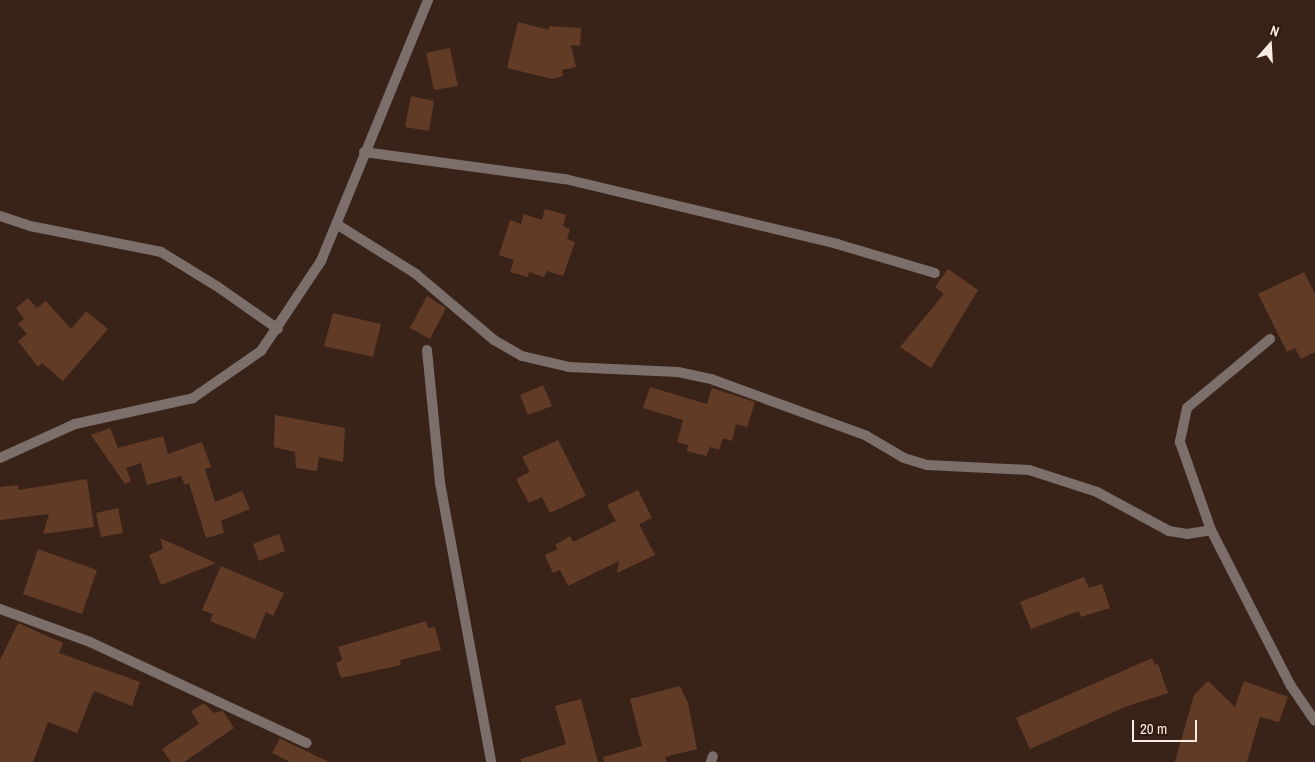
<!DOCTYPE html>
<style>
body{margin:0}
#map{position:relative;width:1315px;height:762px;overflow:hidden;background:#392318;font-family:"Archivo Narrow",sans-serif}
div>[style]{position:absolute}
.building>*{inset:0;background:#623b26}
.minor>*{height:10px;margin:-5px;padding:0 5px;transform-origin:5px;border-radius:5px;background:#7b6e6b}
span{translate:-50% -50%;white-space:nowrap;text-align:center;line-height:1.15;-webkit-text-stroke:4.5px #2e1a0f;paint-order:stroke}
.north{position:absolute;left:1245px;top:20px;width:50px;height:50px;-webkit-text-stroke:4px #2e1a0f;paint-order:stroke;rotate:19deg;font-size:14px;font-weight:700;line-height:20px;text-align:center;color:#faebe4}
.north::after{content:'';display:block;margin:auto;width:18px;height:22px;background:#faebe4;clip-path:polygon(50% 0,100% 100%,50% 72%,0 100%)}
.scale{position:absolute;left:1132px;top:720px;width:65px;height:22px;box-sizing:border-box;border:2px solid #faebe4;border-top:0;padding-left:6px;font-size:15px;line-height:18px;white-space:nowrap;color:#faebe4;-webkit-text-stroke:4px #2e1a0f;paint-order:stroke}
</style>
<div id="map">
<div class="building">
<div style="clip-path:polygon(518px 22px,549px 30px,549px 26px,581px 28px,580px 46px,571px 45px,576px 67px,562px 70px,563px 76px,552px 79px,507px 68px)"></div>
<div style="clip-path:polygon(450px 48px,458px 86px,434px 90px,426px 53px)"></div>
<div style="clip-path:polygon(411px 96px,434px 101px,429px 131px,405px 127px)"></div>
<div style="clip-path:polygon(545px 209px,566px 215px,563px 226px,570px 229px,567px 239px,575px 242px,563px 276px,547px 271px,544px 277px,529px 272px,528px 277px,510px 272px,514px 260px,499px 255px,510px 220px,521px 224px,524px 214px,542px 220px)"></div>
<div style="clip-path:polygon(948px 269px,978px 290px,931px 368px,900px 347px,944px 294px,935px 287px)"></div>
<div style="clip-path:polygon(1304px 272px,1315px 294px,1315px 352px,1301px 359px,1295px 348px,1287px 352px,1258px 294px)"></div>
<div style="clip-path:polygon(427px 296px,446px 308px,430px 339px,410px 328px)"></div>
<div style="clip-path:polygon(28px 298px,37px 308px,46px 301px,71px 329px,86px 311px,108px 329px,63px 381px,42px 363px,38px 367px,18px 341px,27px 334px,18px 324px,24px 319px,16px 308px)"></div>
<div style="clip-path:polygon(333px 313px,381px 324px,373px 357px,324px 346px)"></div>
<div style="clip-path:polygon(543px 385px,552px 406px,528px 415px,520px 395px)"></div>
<div style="clip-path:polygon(650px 387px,707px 404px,712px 388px,755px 402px,747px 427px,736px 424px,732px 441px,723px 438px,719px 450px,710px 447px,706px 456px,687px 451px,688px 445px,677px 442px,683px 420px,643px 408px)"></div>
<div style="clip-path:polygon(275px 415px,345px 428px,343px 462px,319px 457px,317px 471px,296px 468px,295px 452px,274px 447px)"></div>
<div style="clip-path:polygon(110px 428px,118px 448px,163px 436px,168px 454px,202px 442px,211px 467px,205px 469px,215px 502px,242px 491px,250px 509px,221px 521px,224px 533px,206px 538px,189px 483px,185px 485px,181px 476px,147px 485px,141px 463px,126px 468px,131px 481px,125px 484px,91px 435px)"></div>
<div style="clip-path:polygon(558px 440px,586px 496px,550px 513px,542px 497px,529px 503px,516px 479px,530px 472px,522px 457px)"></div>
<div style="clip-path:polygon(87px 479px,94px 527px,43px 534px,49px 514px,0 520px,0 487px,18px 485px,18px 490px)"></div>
<div style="clip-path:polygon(638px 490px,652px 518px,639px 524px,655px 555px,617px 573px,619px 561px,568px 586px,560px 570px,553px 573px,545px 555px,558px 549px,555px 545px,570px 536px,573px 542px,616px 521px,607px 505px)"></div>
<div style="clip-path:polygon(118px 508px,123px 533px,101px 537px,96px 513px)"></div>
<div style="clip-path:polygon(279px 534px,285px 551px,259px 561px,253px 544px)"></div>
<div style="clip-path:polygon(160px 538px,216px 563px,161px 585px,149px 555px,163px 549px)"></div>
<div style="clip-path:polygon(38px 549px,97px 570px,82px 614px,23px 594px)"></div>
<div style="clip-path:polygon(221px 566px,284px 593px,273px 616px,266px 612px,255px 639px,210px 621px,213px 614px,202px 610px)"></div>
<div style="clip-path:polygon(1084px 577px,1089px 588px,1102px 584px,1110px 608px,1081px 617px,1079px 611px,1031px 629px,1020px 602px)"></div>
<div style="clip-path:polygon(426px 621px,428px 628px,435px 627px,441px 650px,400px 660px,401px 665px,341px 678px,336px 663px,342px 660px,338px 647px)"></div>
<div style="clip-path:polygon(18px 623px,63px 643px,59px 653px,140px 682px,132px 706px,94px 691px,77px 733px,48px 722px,33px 762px,0 762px,0 660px)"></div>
<div style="clip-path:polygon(1152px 658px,1155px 665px,1158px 664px,1168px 693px,1125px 707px,1030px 749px,1016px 718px)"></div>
<div style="clip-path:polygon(1208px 681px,1235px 707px,1244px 681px,1288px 697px,1279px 722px,1260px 717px,1247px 762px,1175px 762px,1194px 695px)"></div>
<div style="clip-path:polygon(680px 686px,688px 703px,697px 749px,665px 757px,667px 762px,604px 762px,603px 757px,642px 746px,630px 699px)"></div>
<div style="clip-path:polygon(581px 699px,598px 762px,521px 762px,521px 759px,566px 744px,555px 706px)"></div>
<div style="clip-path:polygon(204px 703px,214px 713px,223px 711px,234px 728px,184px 762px,171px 762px,162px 749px,199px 724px,191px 711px)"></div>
<div style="clip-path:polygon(280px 738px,283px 740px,329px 762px,290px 762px,272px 753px)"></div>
</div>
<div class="minor">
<div style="left:364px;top:152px;width:203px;rotate:7.7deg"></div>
<div style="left:565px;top:179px;width:280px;rotate:13.4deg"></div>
<div style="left:837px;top:244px;width:102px;rotate:16.5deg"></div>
<div style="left:0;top:216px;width:32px;rotate:18deg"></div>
<div style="left:30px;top:226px;width:134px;rotate:11.2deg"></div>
<div style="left:161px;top:252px;width:67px;rotate:31.6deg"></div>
<div style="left:218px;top:287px;width:73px;rotate:35deg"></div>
<div style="left:338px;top:225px;width:92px;rotate:32.1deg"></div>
<div style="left:416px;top:274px;width:102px;rotate:40.2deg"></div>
<div style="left:494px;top:340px;width:32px;rotate:30deg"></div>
<div style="left:522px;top:356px;width:48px;rotate:13.2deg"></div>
<div style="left:569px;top:367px;width:109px;rotate:2.6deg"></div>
<div style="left:678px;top:372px;width:34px;rotate:12deg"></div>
<div style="left:711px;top:379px;width:164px;rotate:20deg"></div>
<div style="left:865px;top:435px;width:45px;rotate:30.5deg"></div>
<div style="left:904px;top:458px;width:24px;rotate:17deg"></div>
<div style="left:927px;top:465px;width:102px;rotate:2.8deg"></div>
<div style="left:1029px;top:470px;width:71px;rotate:17.9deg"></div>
<div style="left:1097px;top:492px;width:82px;rotate:28.4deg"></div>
<div style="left:1169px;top:531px;width:18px;rotate:9deg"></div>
<div style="left:1187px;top:534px;width:24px;rotate:-9deg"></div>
<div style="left:1270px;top:339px;width:108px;rotate:140.3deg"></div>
<div style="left:1187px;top:408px;width:35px;rotate:102deg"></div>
<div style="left:1180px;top:442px;width:93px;rotate:70.6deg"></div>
<div style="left:1211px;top:530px;width:175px;rotate:62.9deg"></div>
<div style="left:1291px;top:686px;width:42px;rotate:55.6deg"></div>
<div style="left:427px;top:350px;width:134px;rotate:84.4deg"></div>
<div style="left:440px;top:483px;width:284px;rotate:79.6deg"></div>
<div style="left:0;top:458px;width:82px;rotate:-24.4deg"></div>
<div style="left:75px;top:424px;width:121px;rotate:-12.4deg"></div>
<div style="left:193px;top:398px;width:83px;rotate:-34.7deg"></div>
<div style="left:261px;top:351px;width:108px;rotate:-56.3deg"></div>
<div style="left:321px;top:261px;width:282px;rotate:-67.7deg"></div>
<div style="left:0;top:609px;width:96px;rotate:20.1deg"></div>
<div style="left:90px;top:642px;width:239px;rotate:25deg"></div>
<div style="left:711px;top:762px;width:6px;rotate:-72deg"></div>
</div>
<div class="north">N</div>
<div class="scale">20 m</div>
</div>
